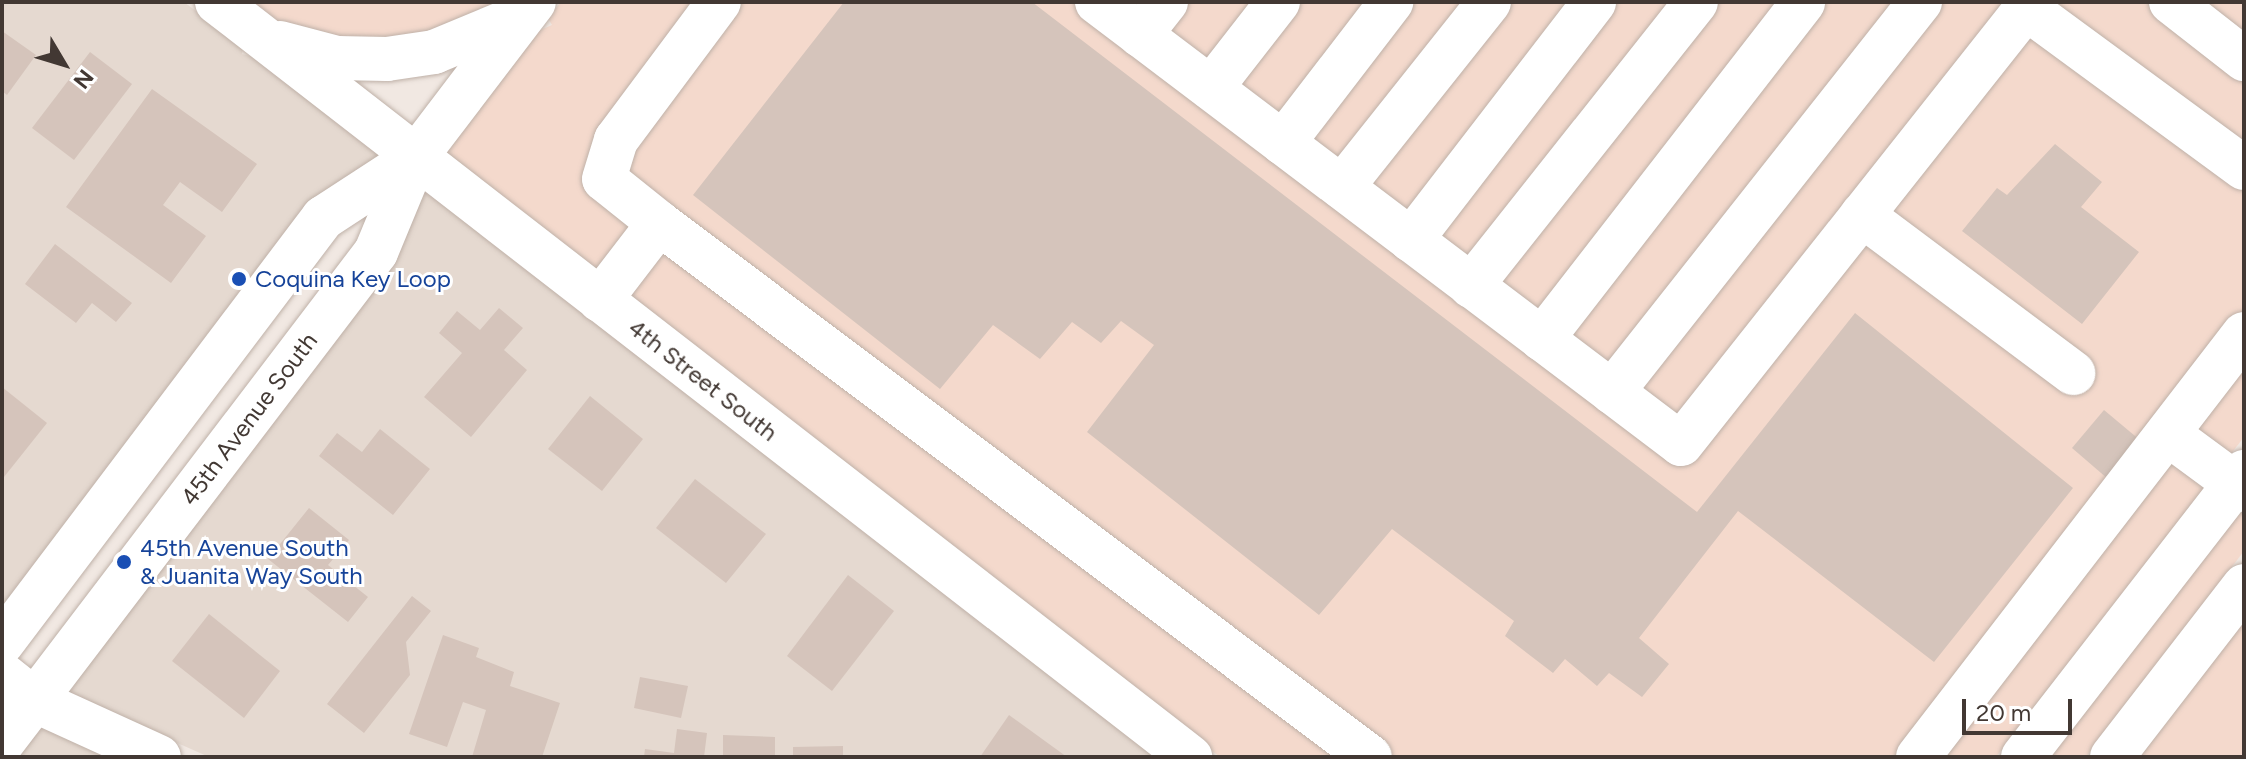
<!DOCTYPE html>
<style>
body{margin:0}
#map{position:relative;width:2246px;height:759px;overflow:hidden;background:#f1e8e2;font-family:Figtree,sans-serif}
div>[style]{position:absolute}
.residential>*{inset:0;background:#e5d9d0}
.commercial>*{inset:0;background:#f4d9cc}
.building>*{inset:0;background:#d5c4bb}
.roads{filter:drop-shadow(0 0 2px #bfb1a8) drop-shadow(0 0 2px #bfb1a8)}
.minor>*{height:44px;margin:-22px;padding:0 22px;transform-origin:22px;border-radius:22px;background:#fff}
.dots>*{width:22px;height:22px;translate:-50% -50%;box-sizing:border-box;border:4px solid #fff;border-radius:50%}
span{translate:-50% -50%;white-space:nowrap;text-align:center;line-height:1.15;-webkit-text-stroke:6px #fff;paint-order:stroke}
.transit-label{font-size:24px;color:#164399}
.left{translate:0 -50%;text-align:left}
.street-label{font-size:24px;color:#423833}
.frame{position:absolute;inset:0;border:4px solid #423833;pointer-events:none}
.north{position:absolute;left:24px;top:24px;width:80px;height:80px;-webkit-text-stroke:6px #fff;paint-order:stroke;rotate:128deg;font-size:22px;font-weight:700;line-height:32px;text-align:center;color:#423833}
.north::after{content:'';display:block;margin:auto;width:28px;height:36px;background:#423833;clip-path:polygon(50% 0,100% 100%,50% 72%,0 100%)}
.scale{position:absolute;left:1962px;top:699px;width:110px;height:36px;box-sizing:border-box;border:4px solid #423833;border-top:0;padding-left:10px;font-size:24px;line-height:28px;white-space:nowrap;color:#423833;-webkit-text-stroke:6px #fff;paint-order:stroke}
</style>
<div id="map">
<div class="residential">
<div style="clip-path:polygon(2px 2px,184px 2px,243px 47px,242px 54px,258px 58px,381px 155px,2px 607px)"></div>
<div style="clip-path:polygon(425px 189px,1158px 757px,209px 757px,67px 694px,395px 261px)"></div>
<div style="clip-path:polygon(44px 725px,113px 757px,18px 757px)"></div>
</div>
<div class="commercial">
<div style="clip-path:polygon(248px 2px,500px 2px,426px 33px,384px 39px,337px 38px,273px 22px)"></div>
<div style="clip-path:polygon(561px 2px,2244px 2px,2244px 437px,1996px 757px,1220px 757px,443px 155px,538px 31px,552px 25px,548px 18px)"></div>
<div style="clip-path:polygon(2244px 506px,2244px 551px,2086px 757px,2050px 757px)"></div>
<div style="clip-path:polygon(2244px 621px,2244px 757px,2140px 757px)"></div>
</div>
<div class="building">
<div style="clip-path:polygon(844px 2px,1032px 2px,1697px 512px,1855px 313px,2073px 488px,1934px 662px,1738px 511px,1639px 638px,1669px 664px,1642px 697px,1609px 673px,1597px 686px,1565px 659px,1553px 673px,1505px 636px,1514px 621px,1392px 529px,1319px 615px,1087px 432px,1154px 345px,1121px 321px,1101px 343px,1072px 322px,1040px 359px,993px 325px,940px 389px,693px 195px)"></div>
<div style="clip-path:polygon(2px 31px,36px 55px,7px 95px,2px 91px)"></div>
<div style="clip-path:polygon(90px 52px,132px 84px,74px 160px,32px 128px)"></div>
<div style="clip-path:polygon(152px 89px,257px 164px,222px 212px,180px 182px,163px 205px,206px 236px,171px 283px,66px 207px)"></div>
<div style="clip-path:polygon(2055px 144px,2102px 182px,2081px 207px,2139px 252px,2082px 324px,1962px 231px,1997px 188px,2007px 195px)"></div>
<div style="clip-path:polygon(55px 244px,132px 303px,116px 322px,92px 303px,76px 323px,25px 284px)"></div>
<div style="clip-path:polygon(499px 308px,523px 328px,504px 350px,527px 370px,471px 437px,424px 397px,462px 353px,439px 333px,457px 311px,480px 330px)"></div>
<div style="clip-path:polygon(2px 387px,47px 423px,4px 477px,2px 476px)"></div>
<div style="clip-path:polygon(590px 396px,643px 439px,602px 491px,548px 449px)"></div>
<div style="clip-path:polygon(2104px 410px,2147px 446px,2115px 485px,2072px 448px)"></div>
<div style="clip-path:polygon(380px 429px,430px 469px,393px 515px,319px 456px,337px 433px,362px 452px)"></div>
<div style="clip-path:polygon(695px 479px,766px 534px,726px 583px,656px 528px)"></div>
<div style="clip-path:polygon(309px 508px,349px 540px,328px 565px,368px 597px,348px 622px,268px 559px)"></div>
<div style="clip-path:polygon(848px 575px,894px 611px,832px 691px,787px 656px)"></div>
<div style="clip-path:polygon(412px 596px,431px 611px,406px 642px,410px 675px,364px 733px,327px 704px)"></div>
<div style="clip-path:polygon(209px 614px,280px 671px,244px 718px,172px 661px)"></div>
<div style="clip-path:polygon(443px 635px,479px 648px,476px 657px,514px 672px,510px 686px,560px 703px,542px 757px,472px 757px,486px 710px,463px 702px,447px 747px,409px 734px)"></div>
<div style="clip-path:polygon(640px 677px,688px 686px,681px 718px,634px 708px)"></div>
<div style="clip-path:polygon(1009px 715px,1067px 757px,980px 757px)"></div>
<div style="clip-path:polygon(677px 729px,707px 733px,704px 757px,644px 757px,645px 749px,674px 753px)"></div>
<div style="clip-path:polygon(723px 735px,775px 737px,775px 757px,723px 757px)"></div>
<div style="clip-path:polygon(843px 746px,843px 757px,793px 757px,793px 747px)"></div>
</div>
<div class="roads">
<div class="minor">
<div style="left:217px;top:2px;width:1232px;rotate:37.81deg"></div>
<div style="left:1097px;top:2px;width:732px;rotate:37.12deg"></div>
<div style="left:1681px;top:444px;width:564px;rotate:-51.63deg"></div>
<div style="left:2171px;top:2px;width:93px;rotate:38deg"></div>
<div style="left:2026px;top:8px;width:270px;rotate:36.3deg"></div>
<div style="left:1140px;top:35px;width:42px;rotate:-51.8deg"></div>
<div style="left:280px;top:43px;width:59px;rotate:14.7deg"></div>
<div style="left:337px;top:58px;width:50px;rotate:1.1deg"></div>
<div style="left:387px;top:59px;width:48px;rotate:-8.5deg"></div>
<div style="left:434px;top:52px;width:94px;rotate:-22.5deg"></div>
<div style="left:1211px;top:88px;width:109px;rotate:-52.1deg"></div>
<div style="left:1283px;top:143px;width:178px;rotate:-52.5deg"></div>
<div style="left:1342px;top:187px;width:236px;rotate:-51.5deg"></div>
<div style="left:1862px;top:215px;width:264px;rotate:36.8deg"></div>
<div style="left:659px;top:223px;width:70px;rotate:-141.3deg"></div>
<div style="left:604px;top:179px;width:41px;rotate:-72.9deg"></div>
<div style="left:616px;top:140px;width:172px;rotate:-53.3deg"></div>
<div style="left:1411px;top:240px;width:300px;rotate:-52.4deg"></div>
<div style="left:1471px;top:286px;width:362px;rotate:-51.6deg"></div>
<div style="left:600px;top:300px;width:97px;rotate:-52.5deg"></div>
<div style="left:659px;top:223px;width:889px;rotate:36.91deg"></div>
<div style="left:1542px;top:339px;width:426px;rotate:-52.2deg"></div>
<div style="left:1612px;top:392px;width:497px;rotate:-51.7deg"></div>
<div style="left:2168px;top:434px;width:94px;rotate:36.4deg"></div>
<div style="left:2px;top:643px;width:533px;rotate:-52.94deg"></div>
<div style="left:323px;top:218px;width:110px;rotate:-33.1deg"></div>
<div style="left:2px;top:674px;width:43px;rotate:38.5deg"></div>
<div style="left:36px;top:701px;width:135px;rotate:24.5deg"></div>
<div style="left:2px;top:743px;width:617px;rotate:-52.7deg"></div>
<div style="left:376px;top:252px;width:102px;rotate:-67.5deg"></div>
<div style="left:415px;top:158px;width:196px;rotate:-52.7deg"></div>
<div style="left:1918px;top:757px;width:534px;rotate:-52.38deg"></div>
<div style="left:2023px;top:757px;width:361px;rotate:-52.2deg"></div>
<div style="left:2112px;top:757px;width:216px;rotate:-52.3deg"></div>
</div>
</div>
<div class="dots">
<div style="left:239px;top:279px;background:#1a4fb4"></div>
<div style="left:124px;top:562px;background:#1a4fb4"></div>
</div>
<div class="transit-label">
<span class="left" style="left:255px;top:279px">Coquina Key Loop</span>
<span class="left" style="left:140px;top:562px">45th Avenue South<br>&amp; Juanita Way South</span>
</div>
<div class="street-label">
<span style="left:703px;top:380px;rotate:38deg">4th Street South</span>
<span style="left:249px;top:419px;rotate:-53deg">45th Avenue South</span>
</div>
<div class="frame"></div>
<div class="north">N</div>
<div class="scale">20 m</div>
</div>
